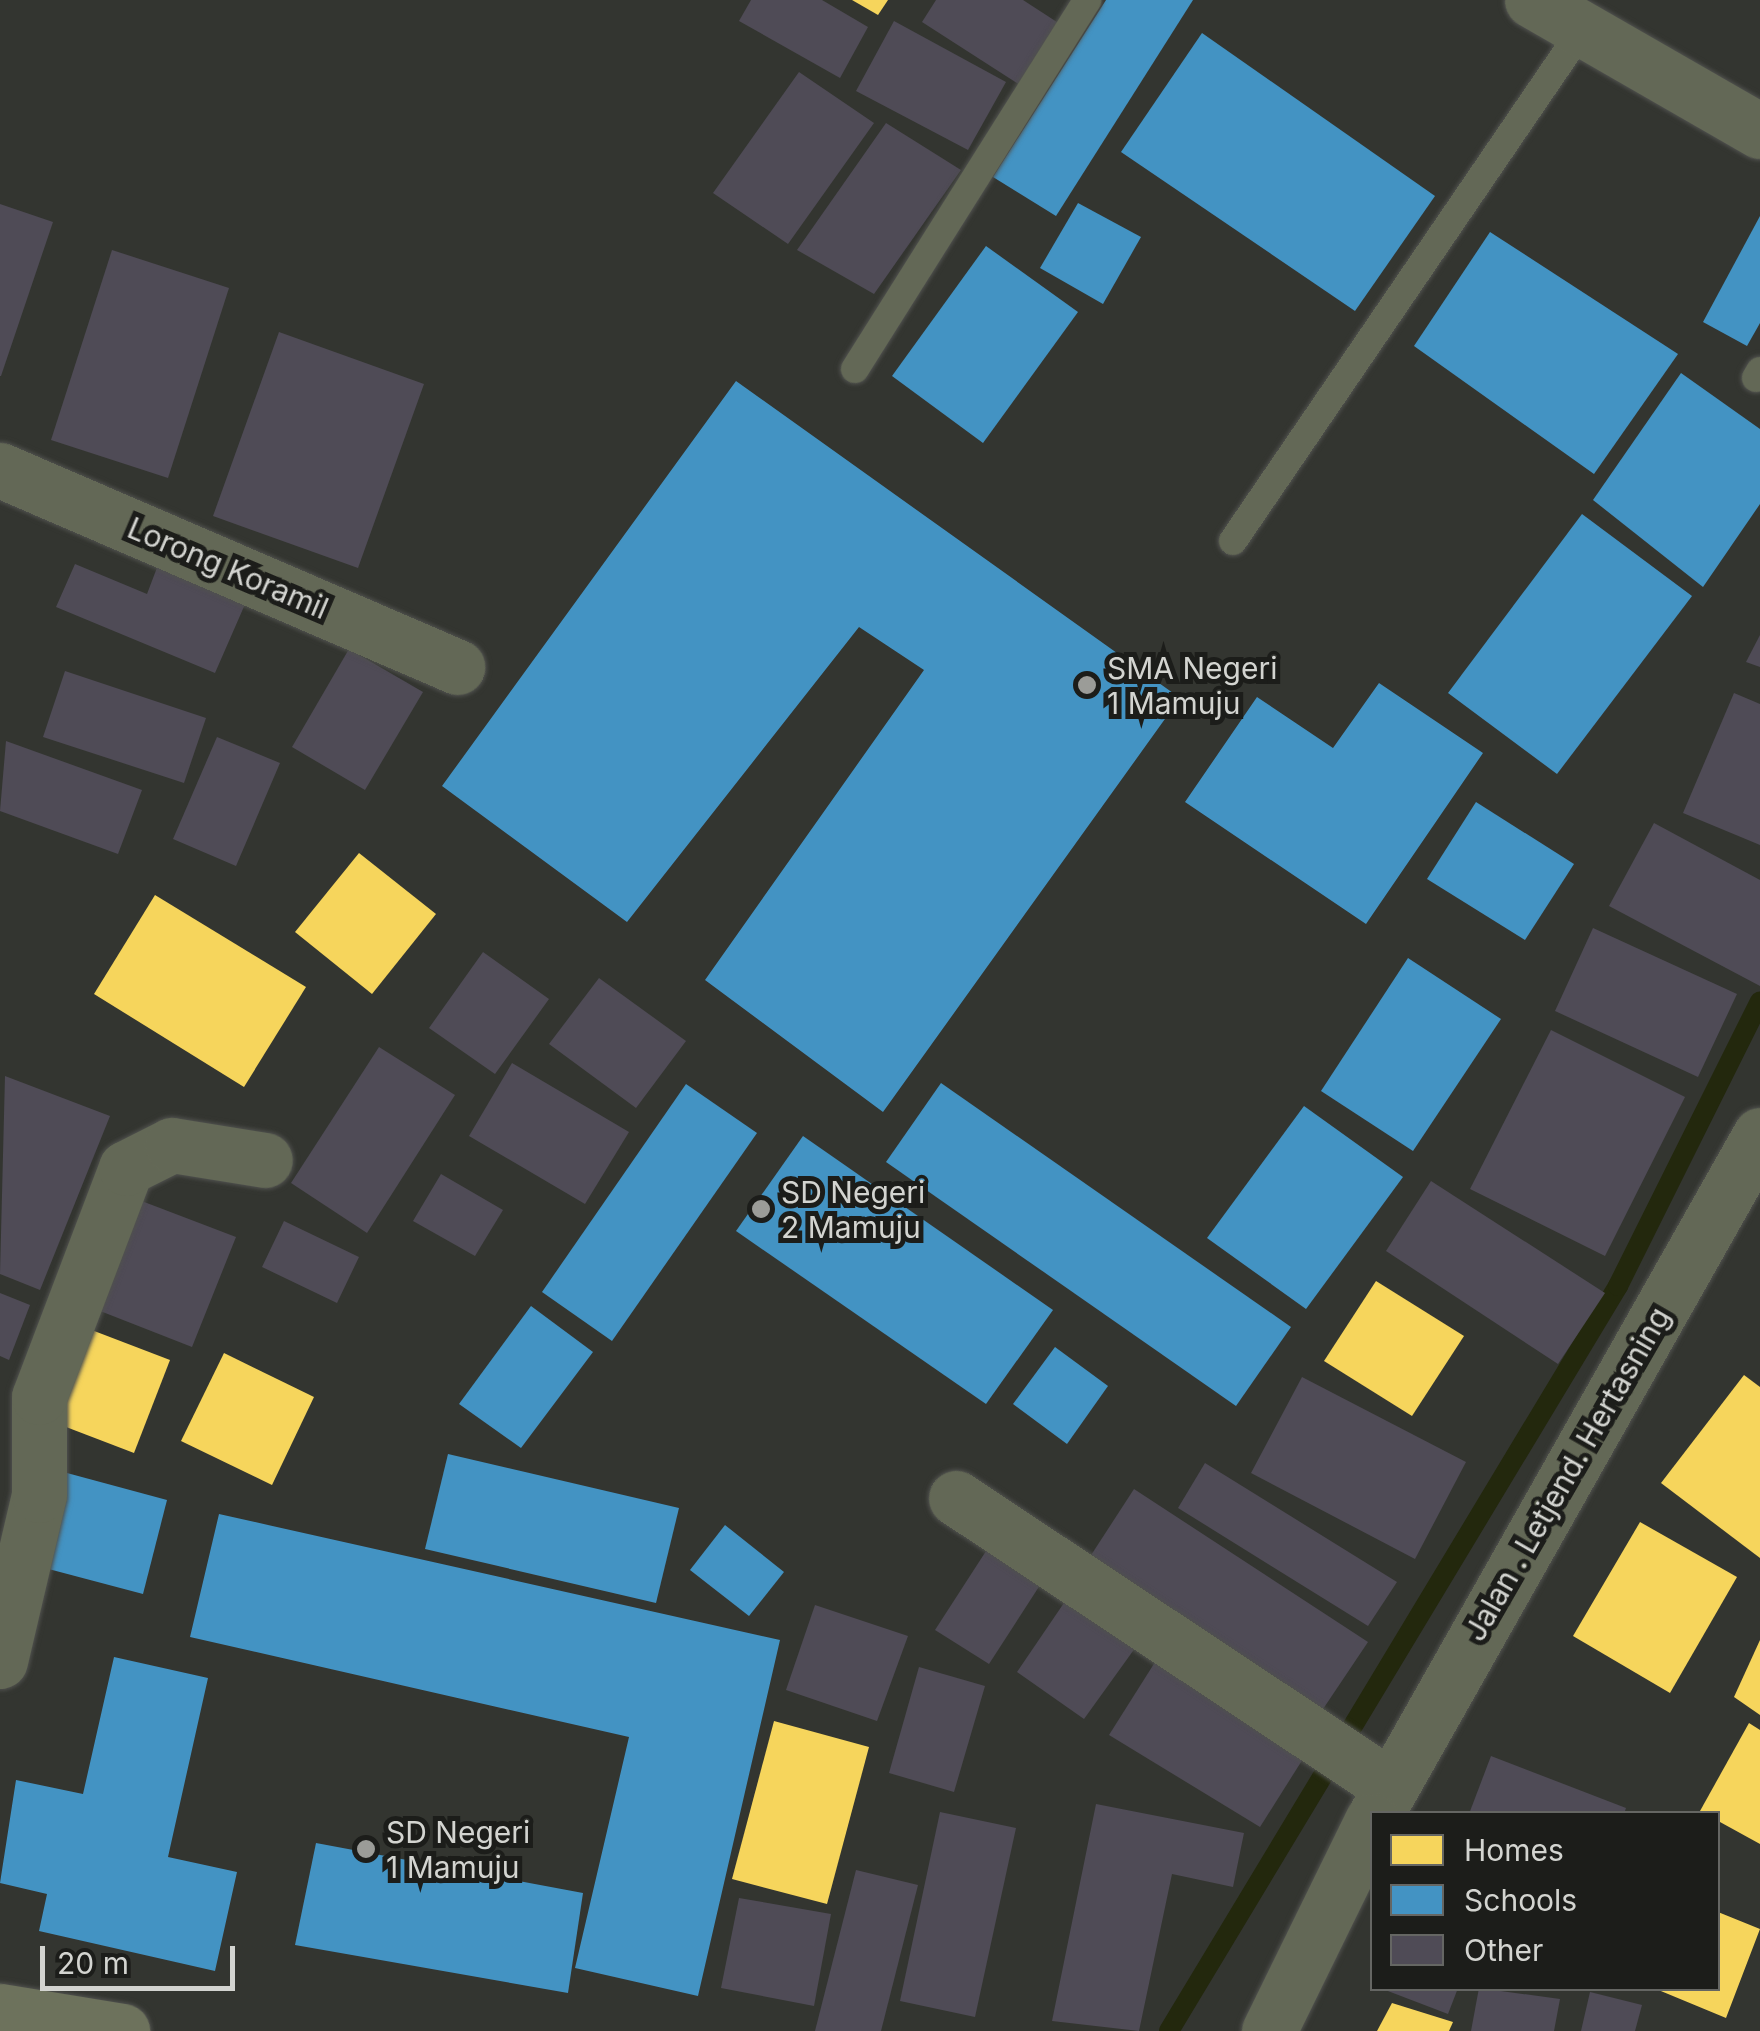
<!DOCTYPE html>
<style>
body{margin:0}
#map{position:relative;width:1760px;height:2031px;overflow:hidden;background:#333530;font-family:Inter,sans-serif}
div>[style]{position:absolute}
.homes>*{inset:0;background:#f6d55c}
.schools>*{inset:0;background:#4393c3}
.stream>*{height:20px;margin:-10px;padding:0 10px;transform-origin:10px;border-radius:10px;background:#23280d}
.building>*{inset:0;background:#4f4b56}
.roads{filter:drop-shadow(0 0 2px #50514e) drop-shadow(0 0 2px #50514e)}
.lane>*{height:28px;margin:-14px;padding:0 14px;transform-origin:14px;border-radius:14px;background:#636856}
.street>*{height:55px;margin:-27.5px;padding:0 27.5px;transform-origin:27.5px;border-radius:27.5px;background:#636856}
.secondary>*{height:55px;margin:-27.5px;padding:0 27.5px;transform-origin:27.5px;border-radius:27.5px;background:#6d725c}
.dots>*{width:28px;height:28px;translate:-50% -50%;box-sizing:border-box;border:5px solid #1c1d1a;border-radius:50%}
span{translate:-50% -50%;white-space:nowrap;text-align:center;line-height:1.15;-webkit-text-stroke:10px #1c1d1a;paint-order:stroke}
.street-label{font-size:30px;color:#d3d4d0}
.poi-label{font-size:30px;color:#d3d4d0}
.left{translate:0 -50%;text-align:left}
.legend{position:absolute;left:1370px;top:1811px;width:350px;height:180px;box-sizing:border-box;background:#1c1d1a;border:2px solid #656663;margin:0;padding:12px 18px;list-style:none;font-size:30px;color:#d3d4d0}
.legend li{display:flex;align-items:center;gap:20px;height:50px}
.legend b{width:50px;border:2px solid #656663}
.scale{position:absolute;left:40px;top:1946px;width:195px;height:45px;box-sizing:border-box;border:5px solid #d3d4d0;border-top:0;padding-left:12px;font-size:30px;line-height:35px;white-space:nowrap;color:#d3d4d0;-webkit-text-stroke:8px #1c1d1a;paint-order:stroke}
</style>
<div id="map">
<div class="homes">
<div style="clip-path:polygon(852px 0,888px 0,878px 15px)"></div>
<div style="clip-path:polygon(359px 853px,436px 914px,372px 994px,295px 932px)"></div>
<div style="clip-path:polygon(155px 895px,306px 987px,244px 1087px,94px 994px)"></div>
<div style="clip-path:polygon(1376px 1281px,1464px 1336px,1412px 1416px,1324px 1361px)"></div>
<div style="clip-path:polygon(89px 1329px,170px 1360px,134px 1453px,53px 1422px)"></div>
<div style="clip-path:polygon(224px 1353px,314px 1397px,272px 1485px,181px 1441px)"></div>
<div style="clip-path:polygon(1744px 1375px,1760px 1387px,1760px 1558px,1661px 1483px)"></div>
<div style="clip-path:polygon(1640px 1522px,1737px 1577px,1670px 1693px,1573px 1636px)"></div>
<div style="clip-path:polygon(1760px 1640px,1760px 1715px,1734px 1697px)"></div>
<div style="clip-path:polygon(774px 1721px,869px 1747px,827px 1904px,732px 1879px)"></div>
<div style="clip-path:polygon(1749px 1723px,1760px 1730px,1760px 1844px,1700px 1811px)"></div>
<div style="clip-path:polygon(1718px 1912px,1760px 1929px,1726px 2018px,1656px 1989px,1718px 1988px)"></div>
<div style="clip-path:polygon(1392px 2003px,1453px 2022px,1449px 2031px,1377px 2031px)"></div>
</div>
<div class="schools">
<div style="clip-path:polygon(1106px 0,1193px 0,1056px 216px,993px 177px)"></div>
<div style="clip-path:polygon(1202px 33px,1435px 196px,1355px 311px,1121px 152px)"></div>
<div style="clip-path:polygon(1078px 203px,1141px 237px,1103px 304px,1040px 268px)"></div>
<div style="clip-path:polygon(1760px 216px,1760px 323px,1747px 346px,1703px 322px)"></div>
<div style="clip-path:polygon(1490px 232px,1678px 354px,1594px 474px,1414px 346px)"></div>
<div style="clip-path:polygon(986px 246px,1078px 312px,983px 443px,892px 376px)"></div>
<div style="clip-path:polygon(1681px 373px,1760px 429px,1760px 504px,1703px 587px,1593px 500px)"></div>
<div style="clip-path:polygon(736px 381px,1180px 698px,883px 1112px,705px 980px,924px 670px,859px 627px,627px 922px,442px 786px)"></div>
<div style="clip-path:polygon(1582px 514px,1692px 596px,1557px 774px,1448px 693px)"></div>
<div style="clip-path:polygon(1379px 683px,1483px 753px,1366px 924px,1185px 802px,1257px 697px,1333px 748px)"></div>
<div style="clip-path:polygon(1476px 802px,1574px 864px,1525px 940px,1427px 879px)"></div>
<div style="clip-path:polygon(1408px 958px,1501px 1019px,1413px 1151px,1321px 1091px)"></div>
<div style="clip-path:polygon(941px 1083px,1291px 1327px,1236px 1406px,886px 1162px)"></div>
<div style="clip-path:polygon(686px 1084px,757px 1133px,612px 1341px,542px 1292px)"></div>
<div style="clip-path:polygon(1304px 1106px,1403px 1177px,1306px 1309px,1207px 1238px)"></div>
<div style="clip-path:polygon(803px 1136px,1053px 1310px,986px 1404px,736px 1231px)"></div>
<div style="clip-path:polygon(531px 1306px,593px 1352px,521px 1448px,459px 1404px)"></div>
<div style="clip-path:polygon(1055px 1347px,1108px 1386px,1067px 1444px,1013px 1404px)"></div>
<div style="clip-path:polygon(448px 1454px,679px 1508px,656px 1603px,425px 1549px)"></div>
<div style="clip-path:polygon(67px 1473px,167px 1500px,143px 1594px,41px 1567px)"></div>
<div style="clip-path:polygon(219px 1514px,780px 1640px,698px 1996px,575px 1968px,629px 1737px,190px 1637px)"></div>
<div style="clip-path:polygon(725px 1525px,784px 1572px,749px 1616px,690px 1570px)"></div>
<div style="clip-path:polygon(114px 1657px,208px 1678px,168px 1857px,237px 1872px,215px 1971px,39px 1931px,47px 1894px,0 1883px,16px 1780px,83px 1794px)"></div>
<div style="clip-path:polygon(316px 1843px,583px 1893px,568px 1993px,295px 1945px)"></div>
</div>
<div class="stream">
<div style="left:1169px;top:2031px;width:870px;rotate:-58.92deg"></div>
<div style="left:1618px;top:1286px;width:318px;rotate:-63.5deg"></div>
</div>
<div class="building">
<div style="clip-path:polygon(751px 0,822px 0,868px 27px,840px 78px,739px 21px)"></div>
<div style="clip-path:polygon(936px 0,1023px 0,1060px 24px,1020px 85px,922px 22px)"></div>
<div style="clip-path:polygon(894px 21px,1006px 82px,968px 150px,856px 91px)"></div>
<div style="clip-path:polygon(799px 72px,874px 123px,788px 244px,713px 193px)"></div>
<div style="clip-path:polygon(886px 123px,961px 170px,874px 294px,797px 250px)"></div>
<div style="clip-path:polygon(0 204px,53px 222px,1px 376px,0 376px)"></div>
<div style="clip-path:polygon(112px 250px,229px 288px,168px 478px,51px 440px)"></div>
<div style="clip-path:polygon(279px 332px,424px 384px,358px 568px,213px 516px)"></div>
<div style="clip-path:polygon(75px 564px,147px 594px,158px 565px,246px 602px,215px 673px,56px 607px)"></div>
<div style="clip-path:polygon(1760px 635px,1760px 667px,1746px 662px)"></div>
<div style="clip-path:polygon(349px 649px,423px 692px,365px 790px,292px 747px)"></div>
<div style="clip-path:polygon(65px 671px,206px 718px,184px 783px,43px 737px)"></div>
<div style="clip-path:polygon(1734px 693px,1760px 704px,1760px 845px,1683px 813px)"></div>
<div style="clip-path:polygon(217px 737px,280px 763px,236px 866px,173px 839px)"></div>
<div style="clip-path:polygon(6px 741px,142px 790px,118px 854px,0 811px)"></div>
<div style="clip-path:polygon(1654px 823px,1760px 880px,1760px 986px,1609px 906px)"></div>
<div style="clip-path:polygon(1593px 928px,1737px 994px,1698px 1077px,1555px 1011px)"></div>
<div style="clip-path:polygon(483px 952px,549px 999px,495px 1074px,429px 1028px)"></div>
<div style="clip-path:polygon(599px 978px,686px 1041px,636px 1108px,549px 1044px)"></div>
<div style="clip-path:polygon(1551px 1030px,1685px 1097px,1605px 1256px,1470px 1189px)"></div>
<div style="clip-path:polygon(379px 1047px,455px 1095px,367px 1233px,291px 1183px)"></div>
<div style="clip-path:polygon(512px 1063px,629px 1132px,585px 1204px,469px 1136px)"></div>
<div style="clip-path:polygon(5px 1076px,110px 1116px,40px 1290px,0 1274px)"></div>
<div style="clip-path:polygon(441px 1174px,503px 1210px,475px 1256px,413px 1221px)"></div>
<div style="clip-path:polygon(1431px 1181px,1605px 1293px,1558px 1364px,1386px 1251px)"></div>
<div style="clip-path:polygon(139px 1200px,236px 1237px,192px 1347px,95px 1309px)"></div>
<div style="clip-path:polygon(284px 1221px,359px 1257px,337px 1303px,262px 1267px)"></div>
<div style="clip-path:polygon(0 1293px,30px 1305px,9px 1360px,0 1356px)"></div>
<div style="clip-path:polygon(1302px 1377px,1466px 1462px,1415px 1559px,1251px 1473px)"></div>
<div style="clip-path:polygon(1205px 1463px,1397px 1582px,1368px 1626px,1178px 1508px)"></div>
<div style="clip-path:polygon(1134px 1489px,1368px 1642px,1317px 1718px,1084px 1566px)"></div>
<div style="clip-path:polygon(988px 1548px,1042px 1582px,989px 1664px,935px 1630px)"></div>
<div style="clip-path:polygon(1068px 1597px,1138px 1644px,1084px 1719px,1017px 1672px)"></div>
<div style="clip-path:polygon(815px 1605px,908px 1636px,877px 1721px,786px 1690px)"></div>
<div style="clip-path:polygon(1157px 1659px,1308px 1751px,1260px 1827px,1109px 1735px)"></div>
<div style="clip-path:polygon(919px 1667px,985px 1686px,954px 1792px,889px 1773px)"></div>
<div style="clip-path:polygon(1491px 1756px,1626px 1808px,1624px 1814px,1469px 1814px)"></div>
<div style="clip-path:polygon(1096px 1804px,1244px 1833px,1233px 1887px,1172px 1874px,1139px 2031px,1052px 2021px)"></div>
<div style="clip-path:polygon(940px 1812px,1016px 1828px,975px 2017px,900px 2001px)"></div>
<div style="clip-path:polygon(856px 1870px,918px 1885px,881px 2031px,815px 2031px)"></div>
<div style="clip-path:polygon(739px 1898px,831px 1914px,814px 2006px,721px 1988px)"></div>
<div style="clip-path:polygon(1380px 1988px,1458px 1988px,1448px 2014px)"></div>
<div style="clip-path:polygon(1479px 1988px,1560px 1999px,1554px 2031px,1471px 2031px)"></div>
<div style="clip-path:polygon(1590px 1992px,1642px 2005px,1635px 2031px,1581px 2031px)"></div>
</div>
<div class="roads">
<div class="lane">
<div style="left:855px;top:369px;width:436px;rotate:-57.8deg"></div>
<div style="left:1756px;top:378px;width:8px;rotate:-60deg"></div>
<div style="left:1233px;top:541px;width:619px;rotate:-55.67deg"></div>
</div>
<div class="street">
<div style="left:1532px;top:0;width:263px;rotate:29.9deg"></div>
<div style="left:0;top:470px;width:498px;rotate:23.3deg"></div>
<div style="left:956px;top:1498px;width:521px;rotate:33.57deg"></div>
<div style="left:0;top:1661px;width:171px;rotate:-76.8deg"></div>
<div style="left:39px;top:1495px;width:98px;rotate:-90deg"></div>
<div style="left:39px;top:1397px;width:245px;rotate:-69.2deg"></div>
<div style="left:126px;top:1168px;width:51px;rotate:-26.6deg"></div>
<div style="left:172px;top:1145px;width:94px;rotate:9.2deg"></div>
<div style="left:1376px;top:1814px;width:780px;rotate:-60.51deg"></div>
<div style="left:1269px;top:2031px;width:234px;rotate:-63.9deg"></div>
</div>
<div class="secondary">
<div style="left:0;top:2011px;width:124px;rotate:9.3deg"></div>
</div>
</div>
<div class="dots">
<div style="left:1087px;top:685px;background:#9b9c98"></div>
<div style="left:761px;top:1209px;background:#9b9c98"></div>
<div style="left:366px;top:1849px;background:#9b9c98"></div>
</div>
<div class="street-label">
<span style="left:228px;top:568px;rotate:23deg">Lorong Koramil</span>
<span style="left:1567px;top:1474px;rotate:-60deg">Jalan . Letjend. Hertasning</span>
</div>
<div class="poi-label">
<span class="left" style="left:1107px;top:685px">SMA Negeri<br>1 Mamuju</span>
<span class="left" style="left:781px;top:1209px">SD Negeri<br>2 Mamuju</span>
<span class="left" style="left:386px;top:1849px">SD Negeri<br>1 Mamuju</span>
</div>
<ul class="legend">
<li><b style="height:28px;background:#f6d55c"></b>Homes</li>
<li><b style="height:28px;background:#4393c3"></b>Schools</li>
<li><b style="height:28px;background:#4f4b56"></b>Other</li>
</ul>
<div class="scale">20 m</div>
</div>
